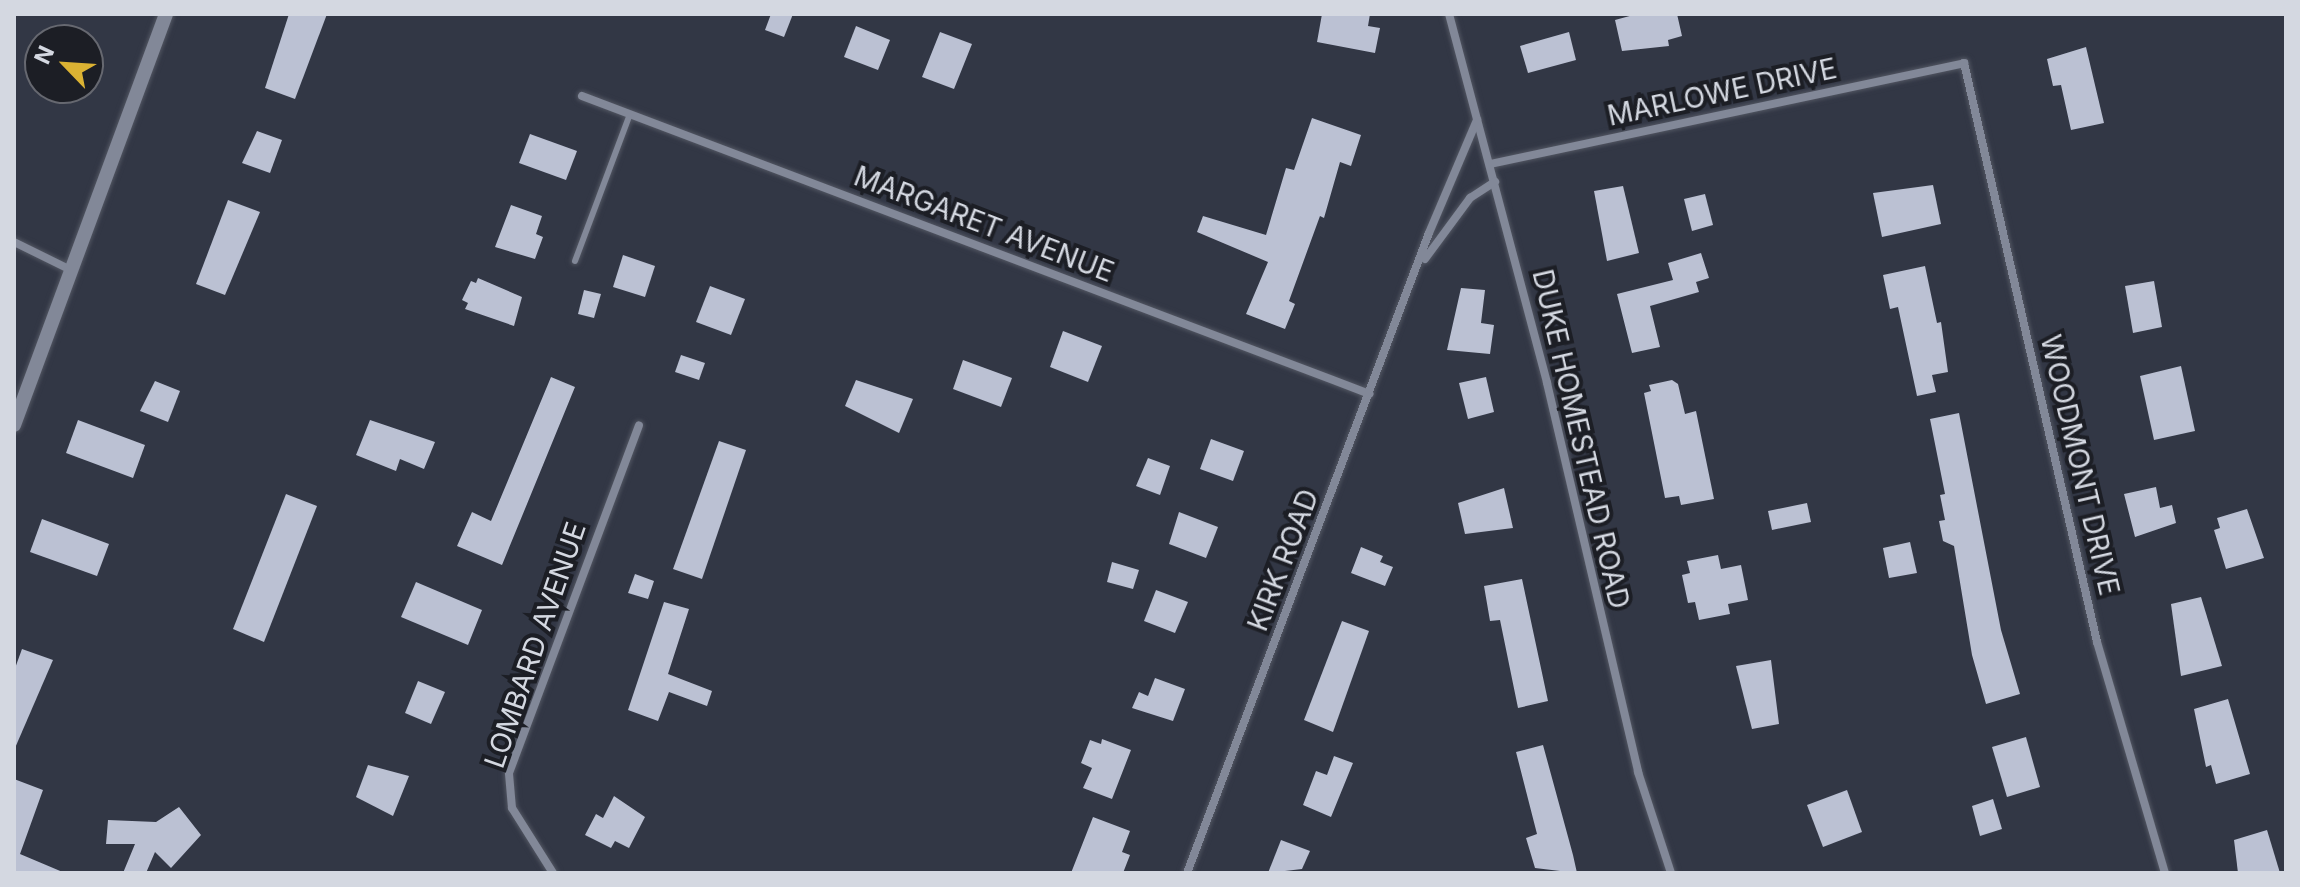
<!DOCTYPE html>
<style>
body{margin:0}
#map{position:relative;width:2300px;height:887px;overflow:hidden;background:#323745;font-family:Inter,sans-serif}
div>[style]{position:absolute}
.building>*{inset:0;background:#bbc1d3}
.roads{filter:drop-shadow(0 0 2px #525662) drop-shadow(0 0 2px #525662)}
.service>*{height:6px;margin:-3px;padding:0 3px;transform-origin:3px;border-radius:3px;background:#828898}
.minor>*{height:8px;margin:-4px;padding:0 4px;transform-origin:4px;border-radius:4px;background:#828898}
.tertiary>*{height:14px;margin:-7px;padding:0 7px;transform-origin:7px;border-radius:7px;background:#828898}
span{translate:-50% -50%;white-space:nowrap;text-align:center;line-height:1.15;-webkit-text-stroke:8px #1c1e25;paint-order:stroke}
.street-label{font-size:28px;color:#d4d8e1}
.frame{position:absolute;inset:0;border:16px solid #d4d8e1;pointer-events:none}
.north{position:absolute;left:24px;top:24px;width:80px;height:80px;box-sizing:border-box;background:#1c1e25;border:2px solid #666870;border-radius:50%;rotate:295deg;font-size:22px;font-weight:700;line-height:32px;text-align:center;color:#d4d8e1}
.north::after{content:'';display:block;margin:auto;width:28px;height:36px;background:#dbb233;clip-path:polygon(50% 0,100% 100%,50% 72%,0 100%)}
</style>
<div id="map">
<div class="building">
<div style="clip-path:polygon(289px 14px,327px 14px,295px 99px,265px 88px)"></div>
<div style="clip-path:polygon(771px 14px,793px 14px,784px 37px,765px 30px)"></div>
<div style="clip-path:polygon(1322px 14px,1370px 14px,1368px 26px,1380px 28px,1375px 53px,1317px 42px)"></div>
<div style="clip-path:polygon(1637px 14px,1677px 14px,1682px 36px,1668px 40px,1669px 46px,1622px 51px,1615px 20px)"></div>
<div style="clip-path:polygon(856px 26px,890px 40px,878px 70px,844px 57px)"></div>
<div style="clip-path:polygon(940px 32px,972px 44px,954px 89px,922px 77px)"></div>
<div style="clip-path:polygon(1569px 32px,1576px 60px,1528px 73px,1520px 46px)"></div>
<div style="clip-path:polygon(2086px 47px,2104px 123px,2071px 130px,2061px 85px,2053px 86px,2047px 59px)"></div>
<div style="clip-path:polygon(1312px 118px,1361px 135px,1351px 166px,1340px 162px,1324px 218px,1320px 216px,1289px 301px,1295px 304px,1285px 329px,1246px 314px,1268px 262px,1197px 232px,1203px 216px,1266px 235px,1286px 168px,1294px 170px)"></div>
<div style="clip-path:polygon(257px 131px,282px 140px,270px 173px,242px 163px)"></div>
<div style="clip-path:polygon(530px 134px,577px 151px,566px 180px,519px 163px)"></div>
<div style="clip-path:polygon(1933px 185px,1941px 224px,1882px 237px,1873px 193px)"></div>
<div style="clip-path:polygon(1623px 186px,1639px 253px,1607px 261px,1594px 191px)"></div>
<div style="clip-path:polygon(1705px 194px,1713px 225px,1692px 231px,1684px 199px)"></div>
<div style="clip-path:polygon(228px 200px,260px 212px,225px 295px,196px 284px)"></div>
<div style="clip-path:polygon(511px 205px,542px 216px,536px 234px,543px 237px,535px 259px,495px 247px)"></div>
<div style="clip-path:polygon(1701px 253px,1709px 278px,1696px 282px,1699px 292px,1650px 306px,1660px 347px,1632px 353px,1617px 294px,1673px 280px,1668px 263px)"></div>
<div style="clip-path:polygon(623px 255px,655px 266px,645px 297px,613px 287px)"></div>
<div style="clip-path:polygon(1925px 266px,1937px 323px,1941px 322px,1948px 372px,1932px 375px,1936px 392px,1917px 396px,1898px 307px,1890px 309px,1883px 275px)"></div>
<div style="clip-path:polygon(478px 278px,522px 297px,514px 326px,465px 309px,468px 303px,462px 300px,471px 281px,476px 283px)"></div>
<div style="clip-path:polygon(2154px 281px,2162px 327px,2133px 333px,2125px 286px)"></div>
<div style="clip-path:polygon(710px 286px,745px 299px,731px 335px,696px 322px)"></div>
<div style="clip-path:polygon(1461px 288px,1485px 290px,1481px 323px,1494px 325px,1490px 354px,1447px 350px)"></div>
<div style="clip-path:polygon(584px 290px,601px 294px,594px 318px,578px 314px)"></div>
<div style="clip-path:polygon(1063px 331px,1102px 346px,1088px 382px,1050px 367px)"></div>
<div style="clip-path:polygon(681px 355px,705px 363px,699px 380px,675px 372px)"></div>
<div style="clip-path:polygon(963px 360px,1012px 378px,1001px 407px,953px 389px)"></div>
<div style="clip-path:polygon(2181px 366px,2195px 431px,2154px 440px,2140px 376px)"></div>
<div style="clip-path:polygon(551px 377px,575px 387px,502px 565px,457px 546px,472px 512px,491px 521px)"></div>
<div style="clip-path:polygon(1486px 377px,1494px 412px,1468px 419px,1459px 383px)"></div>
<div style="clip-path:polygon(856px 380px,913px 399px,899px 433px,845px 406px)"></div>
<div style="clip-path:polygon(1672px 380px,1678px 384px,1685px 414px,1696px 411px,1714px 499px,1681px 505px,1679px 496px,1665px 498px,1644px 393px,1651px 391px,1649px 385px)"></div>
<div style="clip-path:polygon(155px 381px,180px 391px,168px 422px,140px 411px)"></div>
<div style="clip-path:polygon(1959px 413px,2001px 630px,2020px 694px,1986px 704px,1972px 655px,1954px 546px,1943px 541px,1939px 521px,1945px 520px,1940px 495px,1945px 494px,1930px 419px)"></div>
<div style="clip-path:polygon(78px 420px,145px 445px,133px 478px,66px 453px)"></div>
<div style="clip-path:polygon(370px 420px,435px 442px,424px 469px,400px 459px,396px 471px,356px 455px)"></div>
<div style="clip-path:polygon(1211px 439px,1244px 451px,1233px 481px,1200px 469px)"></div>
<div style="clip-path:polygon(719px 441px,746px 450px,702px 579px,673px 569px)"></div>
<div style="clip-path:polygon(1148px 458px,1170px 466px,1160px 495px,1136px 486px)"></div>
<div style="clip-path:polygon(2156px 487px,2160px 508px,2172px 505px,2176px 523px,2135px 537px,2124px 494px)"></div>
<div style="clip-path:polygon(1504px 488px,1513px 528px,1465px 534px,1458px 503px)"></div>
<div style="clip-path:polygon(286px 494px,317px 506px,264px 642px,233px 629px)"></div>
<div style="clip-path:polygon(1807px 503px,1811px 522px,1772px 530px,1768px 511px)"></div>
<div style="clip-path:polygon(2247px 509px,2264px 558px,2226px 569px,2214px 530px,2220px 528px,2217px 518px)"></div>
<div style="clip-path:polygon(1179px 512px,1218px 527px,1206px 558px,1169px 544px)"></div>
<div style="clip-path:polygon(42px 519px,109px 544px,97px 576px,30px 552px)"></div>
<div style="clip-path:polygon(1910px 542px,1917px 573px,1889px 578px,1883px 548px)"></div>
<div style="clip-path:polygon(1361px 547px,1383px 556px,1380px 562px,1393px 567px,1385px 586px,1351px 573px)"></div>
<div style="clip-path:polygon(1718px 555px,1721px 569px,1741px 565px,1748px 600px,1728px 604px,1730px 614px,1699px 620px,1695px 602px,1688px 603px,1682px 575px,1690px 573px,1687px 561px)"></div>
<div style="clip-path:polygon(1112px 562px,1139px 570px,1133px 589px,1107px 582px)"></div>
<div style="clip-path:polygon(635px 574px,654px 581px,648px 599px,628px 593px)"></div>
<div style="clip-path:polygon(1522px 579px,1548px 701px,1518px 708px,1500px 620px,1490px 621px,1484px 586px)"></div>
<div style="clip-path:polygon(416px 582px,482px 610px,468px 645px,401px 617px)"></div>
<div style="clip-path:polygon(1156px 590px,1188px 602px,1175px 633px,1144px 621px)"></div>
<div style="clip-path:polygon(2201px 597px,2222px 666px,2181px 676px,2171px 604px)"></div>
<div style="clip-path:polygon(664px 602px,689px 609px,668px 674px,712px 691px,707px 706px,669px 692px,658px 721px,628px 710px)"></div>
<div style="clip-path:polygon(1342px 621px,1369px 631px,1333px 732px,1304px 720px)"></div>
<div style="clip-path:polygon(22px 649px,53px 660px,15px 748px,14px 671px)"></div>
<div style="clip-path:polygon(1771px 660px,1779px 724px,1752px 729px,1736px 666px)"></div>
<div style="clip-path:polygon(1155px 678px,1185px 689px,1173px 721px,1132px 708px,1139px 692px,1148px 696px)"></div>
<div style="clip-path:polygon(418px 681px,445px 692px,431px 724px,405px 713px)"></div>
<div style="clip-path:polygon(2228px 699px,2250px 774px,2216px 784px,2211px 765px,2206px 767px,2194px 709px)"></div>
<div style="clip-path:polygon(2026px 737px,2040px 787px,2007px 797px,1992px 747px)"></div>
<div style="clip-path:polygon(1102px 739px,1131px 750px,1112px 799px,1083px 788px,1092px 768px,1081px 763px,1090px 740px,1101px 744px)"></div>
<div style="clip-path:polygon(1543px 745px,1573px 855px,1577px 873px,1535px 868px,1526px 838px,1537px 834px,1516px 752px)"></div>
<div style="clip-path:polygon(1334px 756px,1353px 763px,1331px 817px,1303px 805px,1316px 771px,1327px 775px)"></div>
<div style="clip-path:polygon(368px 765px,409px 776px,393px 816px,356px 797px)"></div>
<div style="clip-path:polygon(14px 779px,43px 790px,20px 854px,65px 873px,14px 873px)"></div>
<div style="clip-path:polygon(1847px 790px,1862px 832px,1823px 847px,1807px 805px)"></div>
<div style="clip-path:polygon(614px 796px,645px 817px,629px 848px,615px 841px,611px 848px,585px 835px,596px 814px,603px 818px)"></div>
<div style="clip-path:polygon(1993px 799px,2002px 829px,1980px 836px,1972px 806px)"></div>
<div style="clip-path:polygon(179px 807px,201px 835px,171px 868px,155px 852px,146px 873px,123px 873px,135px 844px,106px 844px,108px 820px,156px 822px)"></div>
<div style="clip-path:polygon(1093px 817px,1130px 831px,1122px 852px,1130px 855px,1123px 873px,1071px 873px)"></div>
<div style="clip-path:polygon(2267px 830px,2280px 873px,2238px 873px,2234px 840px)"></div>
<div style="clip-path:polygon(1281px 840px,1310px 851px,1302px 869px,1268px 873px)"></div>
</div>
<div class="roads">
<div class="service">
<div style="left:575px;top:261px;width:157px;rotate:-69.5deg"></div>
</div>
<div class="minor">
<div style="left:1449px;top:14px;width:382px;rotate:75.1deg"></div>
<div style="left:1547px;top:383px;width:400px;rotate:76.8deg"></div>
<div style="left:1638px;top:772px;width:106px;rotate:71.9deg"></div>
<div style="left:582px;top:96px;width:842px;rotate:20.72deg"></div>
<div style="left:1490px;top:164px;width:485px;rotate:-12deg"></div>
<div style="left:1964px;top:63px;width:594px;rotate:77.06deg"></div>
<div style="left:2097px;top:642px;width:241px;rotate:73.6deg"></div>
<div style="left:14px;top:242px;width:64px;rotate:26.2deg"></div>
<div style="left:1425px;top:259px;width:76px;rotate:-53.6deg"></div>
<div style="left:1470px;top:198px;width:30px;rotate:-33deg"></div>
<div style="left:553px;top:873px;width:77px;rotate:-122.2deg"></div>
<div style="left:512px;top:808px;width:35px;rotate:-95deg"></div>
<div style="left:509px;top:773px;width:371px;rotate:-69.5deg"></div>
<div style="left:1187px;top:873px;width:684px;rotate:-69.29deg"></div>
<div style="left:1429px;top:233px;width:123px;rotate:-67deg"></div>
</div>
<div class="tertiary">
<div style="left:14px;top:425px;width:438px;rotate:-69.7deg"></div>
</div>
</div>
<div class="street-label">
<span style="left:1722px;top:92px;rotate:-12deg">MARLOWE DRIVE</span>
<span style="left:984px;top:224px;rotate:21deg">MARGARET AVENUE</span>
<span style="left:1581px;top:439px;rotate:77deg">DUKE HOMESTEAD ROAD</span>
<span style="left:2080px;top:465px;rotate:77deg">WOODMONT DRIVE</span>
<span style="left:1283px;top:560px;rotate:-69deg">KIRK ROAD</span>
<span style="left:535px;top:645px;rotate:-71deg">LOMBARD AVENUE</span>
</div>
<div class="frame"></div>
<div class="north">N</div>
</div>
